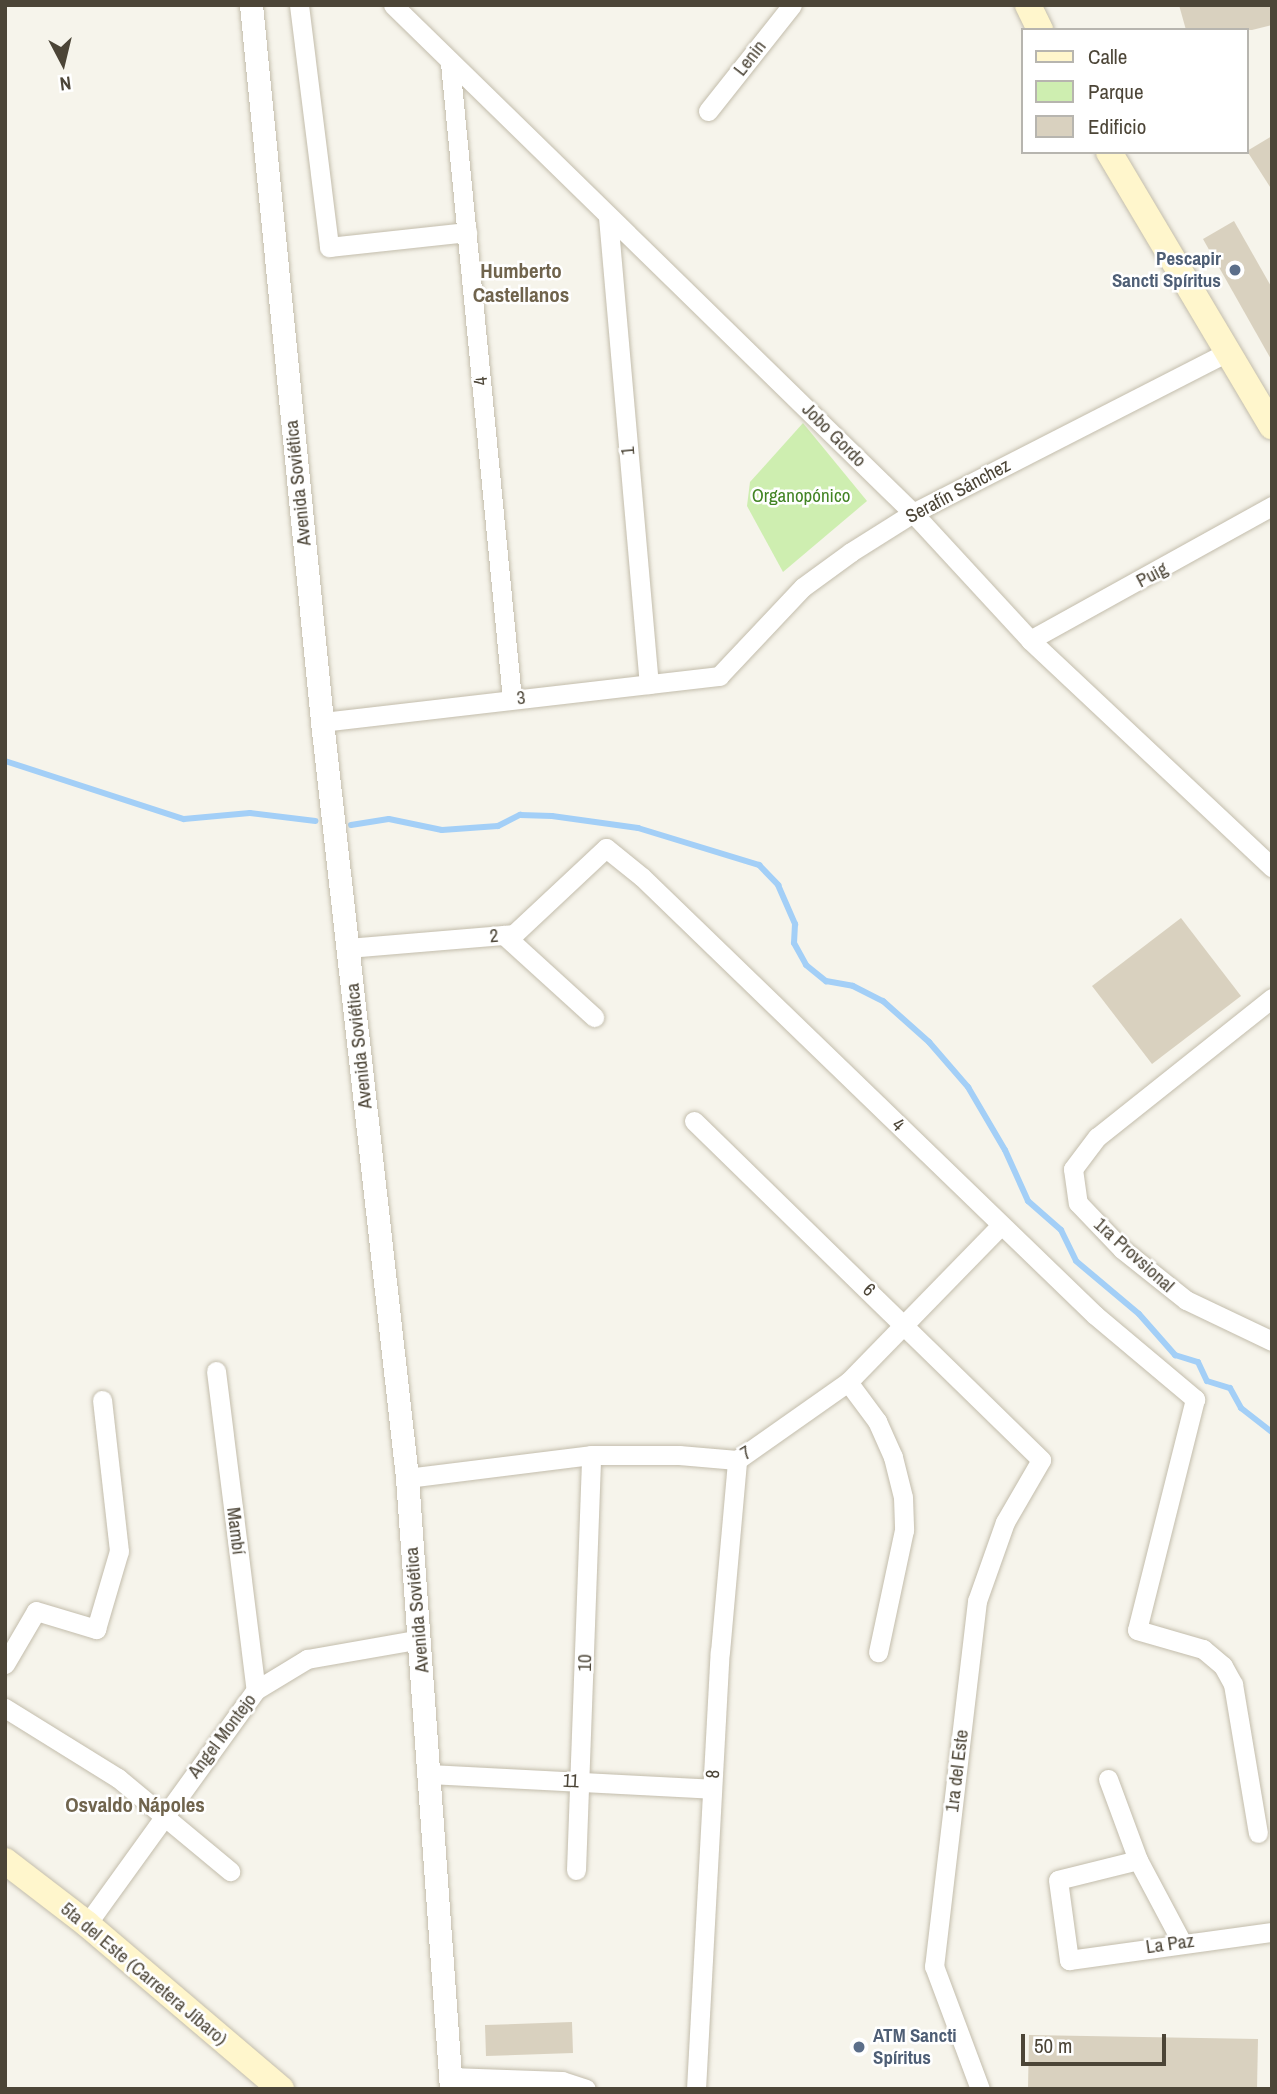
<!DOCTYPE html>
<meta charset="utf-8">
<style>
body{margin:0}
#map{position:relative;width:1277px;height:2094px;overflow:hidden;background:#f6f4eb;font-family:"Archivo Narrow",sans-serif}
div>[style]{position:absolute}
.green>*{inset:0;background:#ceeeb0}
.stream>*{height:6px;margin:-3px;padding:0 3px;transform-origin:3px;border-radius:3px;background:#a3cff7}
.building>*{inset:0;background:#d9d1bf}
.roads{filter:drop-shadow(0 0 2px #c3bdac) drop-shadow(0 0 2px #c3bdac)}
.minor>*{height:19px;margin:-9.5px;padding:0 9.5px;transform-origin:9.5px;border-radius:9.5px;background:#fff}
.tertiary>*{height:23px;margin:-11.5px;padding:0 11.5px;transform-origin:11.5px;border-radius:11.5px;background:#fff}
.secondary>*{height:26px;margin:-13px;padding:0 13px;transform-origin:13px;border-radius:13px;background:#fff6cc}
.dots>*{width:19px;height:19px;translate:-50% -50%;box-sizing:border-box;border:4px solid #fff;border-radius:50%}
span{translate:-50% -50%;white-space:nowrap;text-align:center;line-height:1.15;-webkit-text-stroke:5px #fff;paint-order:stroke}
.street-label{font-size:19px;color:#4c4537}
.service-label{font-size:19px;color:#4e5e75;font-weight:700}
.right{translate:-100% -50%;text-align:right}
.left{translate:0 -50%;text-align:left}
.park-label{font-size:19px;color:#428424}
.neighbourhood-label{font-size:21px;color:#70644d;font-weight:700}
.frame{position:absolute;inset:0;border:7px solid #4c4537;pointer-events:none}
.legend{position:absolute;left:1021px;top:28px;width:228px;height:126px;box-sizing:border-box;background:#fff;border:2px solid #b7b5af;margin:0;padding:9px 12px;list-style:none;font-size:21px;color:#4c4537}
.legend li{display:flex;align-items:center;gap:14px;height:35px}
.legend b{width:35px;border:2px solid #b7b5af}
.north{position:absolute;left:28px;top:28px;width:70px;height:70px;-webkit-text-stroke:5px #fff;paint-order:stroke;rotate:173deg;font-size:19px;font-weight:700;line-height:28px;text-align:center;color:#4c4537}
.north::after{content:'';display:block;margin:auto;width:24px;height:32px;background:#4c4537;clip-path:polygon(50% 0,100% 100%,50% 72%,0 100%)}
.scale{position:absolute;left:1021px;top:2034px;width:145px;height:32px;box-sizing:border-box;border:4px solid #4c4537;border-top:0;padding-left:9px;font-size:21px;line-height:24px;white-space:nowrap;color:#4c4537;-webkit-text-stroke:5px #fff;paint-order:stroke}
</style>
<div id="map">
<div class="green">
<div style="clip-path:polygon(803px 423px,867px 501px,783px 572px,747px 506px,750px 482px)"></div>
</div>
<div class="stream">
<div style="left:5px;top:761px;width:188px;rotate:18deg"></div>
<div style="left:184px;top:819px;width:66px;rotate:-5.2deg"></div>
<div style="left:250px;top:813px;width:66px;rotate:6.9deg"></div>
<div style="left:351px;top:825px;width:38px;rotate:-9deg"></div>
<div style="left:389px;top:819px;width:54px;rotate:11.7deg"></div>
<div style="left:442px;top:830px;width:56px;rotate:-4.1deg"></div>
<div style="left:498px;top:826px;width:25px;rotate:-27deg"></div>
<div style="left:520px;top:815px;width:32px;rotate:2deg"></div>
<div style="left:552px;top:816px;width:87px;rotate:7.9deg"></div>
<div style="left:638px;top:828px;width:127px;rotate:17deg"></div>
<div style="left:759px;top:865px;width:28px;rotate:46deg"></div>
<div style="left:778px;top:885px;width:43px;rotate:66.4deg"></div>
<div style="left:795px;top:924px;width:19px;rotate:93deg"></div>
<div style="left:794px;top:943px;width:25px;rotate:61deg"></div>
<div style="left:806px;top:965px;width:26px;rotate:39deg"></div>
<div style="left:826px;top:981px;width:27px;rotate:10deg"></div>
<div style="left:853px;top:986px;width:34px;rotate:27deg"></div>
<div style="left:883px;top:1001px;width:62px;rotate:41.7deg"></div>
<div style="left:929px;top:1042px;width:60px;rotate:49.1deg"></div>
<div style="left:968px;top:1087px;width:73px;rotate:59.6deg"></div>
<div style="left:1005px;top:1150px;width:56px;rotate:65.7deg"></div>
<div style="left:1028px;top:1201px;width:44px;rotate:41.3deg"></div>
<div style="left:1061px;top:1230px;width:34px;rotate:64deg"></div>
<div style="left:1076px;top:1261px;width:82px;rotate:40.1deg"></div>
<div style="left:1139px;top:1314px;width:55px;rotate:48.7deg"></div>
<div style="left:1175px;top:1355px;width:24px;rotate:17deg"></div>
<div style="left:1198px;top:1362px;width:21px;rotate:65deg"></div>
<div style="left:1207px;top:1381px;width:24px;rotate:17deg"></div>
<div style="left:1230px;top:1388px;width:23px;rotate:61deg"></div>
<div style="left:1241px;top:1408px;width:39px;rotate:38deg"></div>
</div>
<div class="building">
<div style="clip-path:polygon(1179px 5px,1272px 5px,1272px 25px,1252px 30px,1186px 30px)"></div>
<div style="clip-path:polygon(1272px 136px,1272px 190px,1247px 151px)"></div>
<div style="clip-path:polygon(1234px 221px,1272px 288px,1272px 361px,1203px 239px)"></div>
<div style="clip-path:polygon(1181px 918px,1241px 996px,1152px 1064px,1092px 986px)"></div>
<div style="clip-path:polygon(572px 2022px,573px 2053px,486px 2056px,485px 2025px)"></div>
<div style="clip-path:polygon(1029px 2035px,1258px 2039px,1257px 2089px,1028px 2089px)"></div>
</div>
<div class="roads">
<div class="minor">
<div style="left:299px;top:5px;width:244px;rotate:82.9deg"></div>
<div style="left:329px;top:247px;width:139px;rotate:-6.2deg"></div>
<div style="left:393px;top:5px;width:727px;rotate:44.33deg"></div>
<div style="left:913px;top:513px;width:173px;rotate:47.3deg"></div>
<div style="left:1030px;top:640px;width:332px;rotate:43.2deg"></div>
<div style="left:450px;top:63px;width:639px;rotate:84.43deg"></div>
<div style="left:708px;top:111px;width:135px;rotate:-51.6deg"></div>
<div style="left:608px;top:217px;width:469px;rotate:85deg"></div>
<div style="left:1030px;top:640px;width:277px;rotate:-29deg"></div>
<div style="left:322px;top:722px;width:400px;rotate:-6.6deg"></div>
<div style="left:719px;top:676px;width:122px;rotate:-46.7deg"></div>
<div style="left:803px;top:587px;width:59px;rotate:-36.1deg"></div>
<div style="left:851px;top:552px;width:73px;rotate:-32.2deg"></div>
<div style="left:913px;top:513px;width:354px;rotate:-27.1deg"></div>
<div style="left:504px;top:935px;width:122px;rotate:42.3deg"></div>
<div style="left:348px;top:948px;width:167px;rotate:-4.8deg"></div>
<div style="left:514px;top:934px;width:126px;rotate:-43.1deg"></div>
<div style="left:606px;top:848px;width:46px;rotate:38.9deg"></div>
<div style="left:642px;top:877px;width:630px;rotate:44.04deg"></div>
<div style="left:1095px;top:1315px;width:131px;rotate:40deg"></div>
<div style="left:1195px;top:1399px;width:238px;rotate:104.1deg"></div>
<div style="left:1137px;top:1630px;width:69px;rotate:16.1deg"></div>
<div style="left:1203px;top:1649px;width:26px;rotate:40deg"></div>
<div style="left:1223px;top:1666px;width:21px;rotate:61deg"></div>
<div style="left:1233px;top:1684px;width:151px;rotate:80.5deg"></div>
<div style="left:1272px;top:998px;width:223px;rotate:141.5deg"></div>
<div style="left:1097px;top:1137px;width:40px;rotate:127deg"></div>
<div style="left:1073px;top:1169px;width:34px;rotate:82deg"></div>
<div style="left:1078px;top:1203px;width:64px;rotate:46.3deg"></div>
<div style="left:1122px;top:1249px;width:82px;rotate:38.6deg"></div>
<div style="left:1186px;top:1300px;width:95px;rotate:25.5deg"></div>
<div style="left:694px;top:1121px;width:485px;rotate:44.3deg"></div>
<div style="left:1041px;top:1460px;width:72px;rotate:120.1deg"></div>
<div style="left:1005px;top:1522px;width:84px;rotate:109.5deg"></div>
<div style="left:977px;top:1601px;width:368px;rotate:96.7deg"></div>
<div style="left:934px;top:1966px;width:131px;rotate:69.5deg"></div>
<div style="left:216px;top:1371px;width:321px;rotate:82.9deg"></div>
<div style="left:848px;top:1382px;width:49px;rotate:53.4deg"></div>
<div style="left:877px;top:1421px;width:39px;rotate:66deg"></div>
<div style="left:893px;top:1457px;width:41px;rotate:76deg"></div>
<div style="left:903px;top:1497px;width:33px;rotate:88deg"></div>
<div style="left:904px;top:1530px;width:125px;rotate:102deg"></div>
<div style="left:407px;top:1478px;width:185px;rotate:-7.1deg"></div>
<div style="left:591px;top:1455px;width:88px"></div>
<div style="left:679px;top:1455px;width:58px;rotate:4.9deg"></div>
<div style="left:737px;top:1460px;width:136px;rotate:-35.1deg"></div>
<div style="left:848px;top:1382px;width:219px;rotate:-45.7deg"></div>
<div style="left:5px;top:1664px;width:61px;rotate:-59.7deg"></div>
<div style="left:36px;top:1611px;width:63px;rotate:16.7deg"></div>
<div style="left:96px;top:1629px;width:81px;rotate:-73.6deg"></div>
<div style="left:119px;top:1551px;width:152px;rotate:-96.4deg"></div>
<div style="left:5px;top:1708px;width:133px;rotate:31.8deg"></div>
<div style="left:118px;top:1778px;width:146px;rotate:39.7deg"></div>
<div style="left:429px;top:1774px;width:283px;rotate:3deg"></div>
<div style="left:1108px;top:1779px;width:86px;rotate:69.7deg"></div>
<div style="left:1138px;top:1860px;width:92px;rotate:62deg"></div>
<div style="left:1138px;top:1860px;width:82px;rotate:166deg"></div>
<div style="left:1058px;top:1880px;width:81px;rotate:82.2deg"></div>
<div style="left:1069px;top:1960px;width:205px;rotate:-7.9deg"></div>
<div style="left:576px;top:1870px;width:415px;rotate:-87.9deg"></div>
<div style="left:87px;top:1924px;width:289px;rotate:-54.2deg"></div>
<div style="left:256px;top:1690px;width:60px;rotate:-31.3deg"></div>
<div style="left:307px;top:1659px;width:115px;rotate:-10deg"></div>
<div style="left:450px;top:2077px;width:112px;rotate:2deg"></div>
<div style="left:562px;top:2081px;width:25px;rotate:18deg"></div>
<div style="left:696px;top:2089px;width:438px;rotate:-86.9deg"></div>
<div style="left:720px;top:1652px;width:193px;rotate:-84.9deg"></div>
</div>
<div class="tertiary">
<div style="left:251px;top:5px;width:721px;rotate:84.34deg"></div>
<div style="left:322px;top:722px;width:761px;rotate:83.58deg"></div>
<div style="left:407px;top:1478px;width:613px;rotate:85.88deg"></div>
</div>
<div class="secondary">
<div style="left:1028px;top:5px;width:28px;rotate:64deg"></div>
<div style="left:1109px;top:152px;width:319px;rotate:59.3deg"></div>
<div style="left:5px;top:1861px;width:103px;rotate:37.5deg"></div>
<div style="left:87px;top:1924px;width:255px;rotate:40.4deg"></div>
</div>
</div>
<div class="dots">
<div style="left:1235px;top:270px;background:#5c6f8a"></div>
<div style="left:859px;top:2047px;background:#5c6f8a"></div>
</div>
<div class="street-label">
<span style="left:750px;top:58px;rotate:-52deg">Lenin</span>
<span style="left:481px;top:381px;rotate:-96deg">4</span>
<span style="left:834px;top:435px;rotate:45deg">Jobo Gordo</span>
<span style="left:628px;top:451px;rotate:-95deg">1</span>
<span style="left:298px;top:483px;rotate:-96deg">Avenida Soviética</span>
<span style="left:958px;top:491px;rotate:-28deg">Serafín Sánchez</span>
<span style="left:1152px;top:575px;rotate:-28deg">Puig</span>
<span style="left:521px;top:698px;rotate:-6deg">3</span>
<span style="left:494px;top:936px;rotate:-5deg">2</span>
<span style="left:359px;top:1046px;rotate:-96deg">Avenida Soviética</span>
<span style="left:898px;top:1125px;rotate:44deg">4</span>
<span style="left:1134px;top:1255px;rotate:42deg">1ra Provsional</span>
<span style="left:869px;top:1290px;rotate:44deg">6</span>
<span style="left:746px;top:1453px;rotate:-31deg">7</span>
<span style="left:236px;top:1531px;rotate:83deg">Mambí</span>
<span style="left:417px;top:1610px;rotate:-95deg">Avenida Soviética</span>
<span style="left:585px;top:1663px;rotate:-89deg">10</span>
<span style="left:222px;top:1736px;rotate:-53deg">Angel Montejo</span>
<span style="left:957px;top:1771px;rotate:-83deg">1ra del Este</span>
<span style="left:713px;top:1774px;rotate:-87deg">8</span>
<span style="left:571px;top:1781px;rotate:3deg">11</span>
<span style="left:1170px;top:1944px;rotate:-8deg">La Paz</span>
<span style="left:144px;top:1974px;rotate:40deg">5ta del Este (Carretera Jíbaro)</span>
</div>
<div class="service-label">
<span class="right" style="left:1221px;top:270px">Pescapir<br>Sancti Spíritus</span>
<span class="left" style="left:873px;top:2047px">ATM Sancti<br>Spíritus</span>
</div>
<div class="park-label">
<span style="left:801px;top:496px">Organopónico</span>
</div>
<div class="neighbourhood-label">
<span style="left:521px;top:283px">Humberto<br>Castellanos</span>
<span style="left:135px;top:1805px">Osvaldo Nápoles</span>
</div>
<div class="frame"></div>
<ul class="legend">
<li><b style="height:9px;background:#fff6cc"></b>Calle</li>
<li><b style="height:19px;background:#ceeeb0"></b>Parque</li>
<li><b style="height:19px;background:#d9d1bf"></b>Edificio</li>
</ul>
<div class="north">N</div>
<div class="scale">50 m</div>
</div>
